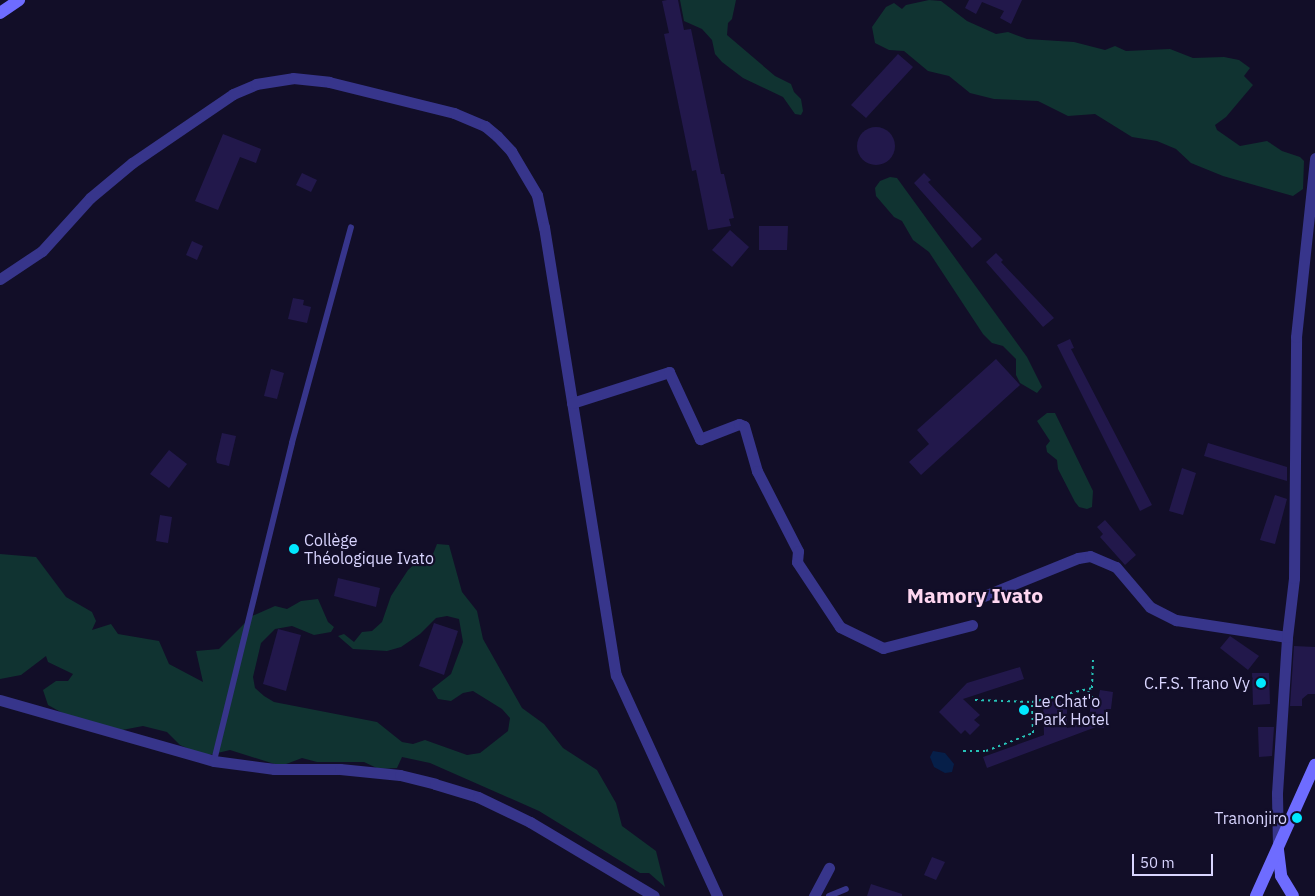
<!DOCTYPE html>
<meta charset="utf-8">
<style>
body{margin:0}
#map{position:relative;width:1315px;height:896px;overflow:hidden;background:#120e28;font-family:"IBM Plex Sans",sans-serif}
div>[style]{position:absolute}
.green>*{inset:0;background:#103331}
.water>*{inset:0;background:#061f49}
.building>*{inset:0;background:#22184b}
.round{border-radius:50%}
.path>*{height:2px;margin-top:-1px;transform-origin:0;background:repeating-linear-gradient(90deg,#26c2b7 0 2.5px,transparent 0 6.5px)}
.lane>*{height:5.5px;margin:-2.75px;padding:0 2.75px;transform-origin:2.75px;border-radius:2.75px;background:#37358b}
.street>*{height:11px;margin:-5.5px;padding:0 5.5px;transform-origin:5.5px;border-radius:5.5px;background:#37358b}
.secondary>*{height:12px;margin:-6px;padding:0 6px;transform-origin:6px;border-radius:6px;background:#6e6cff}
.dots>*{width:14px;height:14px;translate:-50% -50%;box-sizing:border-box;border:2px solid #120e28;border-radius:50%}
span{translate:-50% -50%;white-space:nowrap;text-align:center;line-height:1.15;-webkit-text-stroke:4.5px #120e28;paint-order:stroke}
.poi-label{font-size:16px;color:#d9d5ff}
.left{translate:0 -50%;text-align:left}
.right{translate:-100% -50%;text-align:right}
.district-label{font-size:21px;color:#ffd7f1;font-weight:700}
.scale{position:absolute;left:1132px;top:854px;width:81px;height:22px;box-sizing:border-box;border:2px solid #d9d5ff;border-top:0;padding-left:6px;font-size:15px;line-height:18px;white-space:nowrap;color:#d9d5ff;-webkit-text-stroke:4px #120e28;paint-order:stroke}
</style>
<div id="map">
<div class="green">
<div style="clip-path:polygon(680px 0,736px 0,732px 19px,728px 23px,727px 35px,775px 76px,791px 84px,794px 92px,801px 99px,803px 111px,801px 115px,795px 114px,783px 97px,743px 78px,722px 62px,715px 54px,712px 40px,702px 29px,684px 21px)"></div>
<div style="clip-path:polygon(929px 0,941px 1px,967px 21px,996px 34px,1008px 32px,1027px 39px,1074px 42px,1105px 50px,1115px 46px,1126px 51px,1170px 49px,1193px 58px,1224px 57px,1239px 60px,1250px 68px,1244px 76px,1253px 85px,1226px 117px,1215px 125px,1217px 130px,1240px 146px,1267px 141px,1282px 151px,1300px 157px,1304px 161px,1303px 189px,1293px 196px,1223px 176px,1191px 163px,1176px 149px,1157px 141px,1132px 137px,1095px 114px,1068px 116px,1038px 101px,994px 99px,970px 93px,949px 76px,928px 71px,904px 51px,889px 50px,875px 43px,872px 27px,886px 7px,894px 3px,902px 9px,906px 5px)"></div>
<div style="clip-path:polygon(890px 177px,897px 178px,1027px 357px,1042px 387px,1037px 393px,1020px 383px,1016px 375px,1016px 359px,1003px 346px,992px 343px,983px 334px,929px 252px,913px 240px,902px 221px,894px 217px,876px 196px,875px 188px,880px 181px)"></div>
<div style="clip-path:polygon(1047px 413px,1055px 413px,1093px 491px,1092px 507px,1087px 509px,1079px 507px,1075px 502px,1058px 469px,1057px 460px,1047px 452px,1046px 446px,1050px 441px,1037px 421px)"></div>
<div style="clip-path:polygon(437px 544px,449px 545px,462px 592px,477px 611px,483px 639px,522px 708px,544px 724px,563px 748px,597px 770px,616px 803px,622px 826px,656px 851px,665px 887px,649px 873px,640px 873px,539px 811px,430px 763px,402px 757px,397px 768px,379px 769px,364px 762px,317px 762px,302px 758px,281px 766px,230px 750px,205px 756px,180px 745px,167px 732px,143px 726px,122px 730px,77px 721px,48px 705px,43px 690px,56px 681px,68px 681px,73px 674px,48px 662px,46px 656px,21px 675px,0 679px,0 554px,36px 557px,66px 597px,92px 612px,96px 621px,92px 630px,111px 624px,118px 634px,159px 641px,169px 664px,203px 682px,196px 651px,219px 649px,252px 616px,275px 606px,287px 609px,301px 601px,318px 599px,328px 622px,334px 627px,331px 632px,314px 635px,292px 626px,275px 629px,261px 643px,253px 677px,255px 688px,264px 696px,274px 702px,377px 722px,402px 742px,413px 744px,425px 740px,467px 755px,480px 753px,508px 731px,510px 718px,502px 709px,473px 691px,463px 693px,451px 701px,438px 699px,432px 689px,451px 674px,463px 642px,459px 619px,447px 616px,436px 618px,420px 634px,401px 647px,387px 651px,353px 649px,338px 636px,344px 634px,354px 642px,362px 632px,372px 631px,382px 622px,391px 596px,408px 570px,421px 558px,433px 554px)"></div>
</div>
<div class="water">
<div style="clip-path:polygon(933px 751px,945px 753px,954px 764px,952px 772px,945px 773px,934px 767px,930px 757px)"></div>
</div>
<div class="building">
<div style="clip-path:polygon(667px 0,678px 0,684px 30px,691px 29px,721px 174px,724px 174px,734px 218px,729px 219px,731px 226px,708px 230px,696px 170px,692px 171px,664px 34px,669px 33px,662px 1px)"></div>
<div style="clip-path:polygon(969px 0,1022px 0,1011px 24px,1000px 18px,1004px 11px,982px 2px,976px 14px,965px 8px)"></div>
<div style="clip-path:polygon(898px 54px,913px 67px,866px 118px,851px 105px)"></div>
<div class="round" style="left:857px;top:127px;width:38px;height:38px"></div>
<div style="clip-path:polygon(223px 134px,261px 149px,256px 163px,240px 157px,218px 210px,195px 201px)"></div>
<div style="clip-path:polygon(302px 173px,317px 180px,311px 192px,296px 185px)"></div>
<div style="clip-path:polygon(924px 173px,931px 180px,928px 182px,982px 239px,972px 248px,914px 183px)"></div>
<div style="clip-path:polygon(759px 226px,788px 226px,787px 250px,759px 250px)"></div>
<div style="clip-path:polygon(730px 230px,749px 247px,732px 267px,712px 250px)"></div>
<div style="clip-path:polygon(192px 241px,203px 246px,197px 260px,186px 255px)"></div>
<div style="clip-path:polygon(996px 253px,1003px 260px,1001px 262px,1054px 318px,1043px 327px,986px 262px)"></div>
<div style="clip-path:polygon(293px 298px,304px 300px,303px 305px,311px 307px,307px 323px,288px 319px)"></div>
<div style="clip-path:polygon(1070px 339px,1074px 348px,1071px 349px,1152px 505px,1140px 511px,1057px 345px)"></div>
<div style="clip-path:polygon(996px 359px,1020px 385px,921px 475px,909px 462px,929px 444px,917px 430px)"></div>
<div style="clip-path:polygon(271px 369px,284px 373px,277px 399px,264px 396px)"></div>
<div style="clip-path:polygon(222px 433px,236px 436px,229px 466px,217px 463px,216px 459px)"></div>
<div style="clip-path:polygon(1208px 443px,1287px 467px,1287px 481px,1204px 456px)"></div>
<div style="clip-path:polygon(169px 450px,187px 464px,169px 488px,150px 474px)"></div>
<div style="clip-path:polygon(1182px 468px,1196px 473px,1183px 515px,1169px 511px)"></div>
<div style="clip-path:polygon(1275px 495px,1287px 499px,1275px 544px,1260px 540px)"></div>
<div style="clip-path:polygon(160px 515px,172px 517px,168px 543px,156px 541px)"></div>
<div style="clip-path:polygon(1105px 520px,1136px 555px,1125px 565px,1100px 537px,1103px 534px,1097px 527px)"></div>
<div style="clip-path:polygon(338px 578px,380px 588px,376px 607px,334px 596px)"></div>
<div style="clip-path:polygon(434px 623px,458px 631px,444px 675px,419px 666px)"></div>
<div style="clip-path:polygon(278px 629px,301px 635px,286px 691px,263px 684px)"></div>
<div style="clip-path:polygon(1230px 636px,1259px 656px,1248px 670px,1220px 648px)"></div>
<div style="clip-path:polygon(1294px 646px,1315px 647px,1315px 694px,1308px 694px,1302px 699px,1302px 706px,1290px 706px)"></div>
<div style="clip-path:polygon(1020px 667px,1024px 679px,963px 699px,980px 715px,974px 720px,980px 725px,970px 735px,965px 730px,961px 734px,939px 712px,967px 683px)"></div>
<div style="clip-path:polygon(1252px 673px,1269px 673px,1270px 704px,1253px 705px)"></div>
<div style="clip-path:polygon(1100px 690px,1113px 692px,1111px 709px,1106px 709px,1104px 728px,1096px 727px,987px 768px,983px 757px,1044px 735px,1043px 702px,1067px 701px,1067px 728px,1089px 721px,1091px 700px,1098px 701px)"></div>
<div style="clip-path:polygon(1258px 727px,1274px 727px,1272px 756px,1259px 757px)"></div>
<div style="clip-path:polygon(932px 857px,945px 862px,936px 880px,924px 875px)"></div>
<div style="clip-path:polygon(871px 884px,902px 894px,902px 896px,867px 896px)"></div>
</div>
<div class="path">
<div style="left:1088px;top:691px;width:12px;rotate:55deg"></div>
<div style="left:975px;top:700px;width:57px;rotate:2deg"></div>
<div style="left:963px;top:751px;width:23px"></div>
<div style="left:986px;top:751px;width:50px;rotate:-21deg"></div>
<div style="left:1033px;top:733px;width:31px;rotate:-92deg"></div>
<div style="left:1032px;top:702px;width:62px;rotate:-13.1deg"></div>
<div style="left:1092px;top:688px;width:28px;rotate:-88deg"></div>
</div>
<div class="lane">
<div style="left:214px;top:761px;width:327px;rotate:-76.2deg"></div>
<div style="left:292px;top:443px;width:223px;rotate:-74.7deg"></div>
<div style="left:829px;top:896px;width:18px;rotate:-22deg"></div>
</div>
<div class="street">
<div style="left:0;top:279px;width:50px;rotate:-33.7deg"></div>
<div style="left:42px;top:251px;width:72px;rotate:-47.8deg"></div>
<div style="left:90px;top:198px;width:55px;rotate:-39.8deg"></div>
<div style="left:132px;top:163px;width:122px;rotate:-34.3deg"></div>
<div style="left:233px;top:94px;width:25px;rotate:-23deg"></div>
<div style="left:256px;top:84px;width:37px;rotate:-9deg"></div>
<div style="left:293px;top:78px;width:36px;rotate:6deg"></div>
<div style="left:329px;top:82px;width:129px;rotate:13.9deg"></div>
<div style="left:454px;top:113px;width:34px;rotate:23deg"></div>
<div style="left:485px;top:126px;width:16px;rotate:40deg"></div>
<div style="left:497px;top:136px;width:21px;rotate:47deg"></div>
<div style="left:511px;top:151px;width:51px;rotate:59.4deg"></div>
<div style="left:537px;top:195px;width:33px;rotate:78deg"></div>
<div style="left:544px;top:227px;width:454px;rotate:80.9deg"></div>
<div style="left:616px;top:675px;width:243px;rotate:65.4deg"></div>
<div style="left:572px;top:403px;width:102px;rotate:-17.7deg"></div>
<div style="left:669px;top:372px;width:74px;rotate:65.2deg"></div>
<div style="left:700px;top:439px;width:42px;rotate:-21deg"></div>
<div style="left:739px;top:424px;width:5px;rotate:22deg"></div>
<div style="left:744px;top:426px;width:47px;rotate:73.9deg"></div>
<div style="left:757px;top:471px;width:90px;rotate:62.9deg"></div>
<div style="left:798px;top:551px;width:11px;rotate:95deg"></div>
<div style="left:797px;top:562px;width:78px;rotate:56.5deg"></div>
<div style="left:840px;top:627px;width:48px;rotate:26deg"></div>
<div style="left:883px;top:648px;width:92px;rotate:-14.5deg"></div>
<div style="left:979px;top:598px;width:107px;rotate:-22deg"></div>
<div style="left:1078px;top:558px;width:12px;rotate:-9deg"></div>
<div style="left:1090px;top:556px;width:28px;rotate:23deg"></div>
<div style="left:1116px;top:567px;width:52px;rotate:49.6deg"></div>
<div style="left:1150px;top:607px;width:29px;rotate:27deg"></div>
<div style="left:1176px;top:620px;width:112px;rotate:8.7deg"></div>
<div style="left:0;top:700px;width:223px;rotate:15.9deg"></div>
<div style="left:214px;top:761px;width:61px;rotate:7.6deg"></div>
<div style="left:274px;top:769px;width:66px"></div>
<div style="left:340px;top:769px;width:60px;rotate:5.7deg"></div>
<div style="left:400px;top:775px;width:36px;rotate:14deg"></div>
<div style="left:435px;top:784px;width:45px;rotate:16.8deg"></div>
<div style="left:478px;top:797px;width:58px;rotate:25.7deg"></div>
<div style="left:530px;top:822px;width:144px;rotate:30.8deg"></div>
<div style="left:1278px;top:847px;width:54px;rotate:-91.1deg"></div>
<div style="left:1277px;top:793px;width:156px;rotate:-86.3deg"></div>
<div style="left:1287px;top:637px;width:59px;rotate:-83.2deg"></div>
<div style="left:1294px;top:578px;width:241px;rotate:-89.5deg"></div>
<div style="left:1296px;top:337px;width:180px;rotate:-83.9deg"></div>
<div style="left:814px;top:896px;width:32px;rotate:-62deg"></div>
</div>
<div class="secondary">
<div style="left:0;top:13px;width:23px;rotate:-34deg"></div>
<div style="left:1278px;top:850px;width:26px;rotate:83deg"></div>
<div style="left:1281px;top:876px;width:23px;rotate:59deg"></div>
<div style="left:1256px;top:896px;width:144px;rotate:-65.8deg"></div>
</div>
<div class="dots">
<div style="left:294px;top:549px;background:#01e8ff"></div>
<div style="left:1261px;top:683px;background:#01e8ff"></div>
<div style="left:1024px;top:710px;background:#01e8ff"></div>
<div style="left:1297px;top:818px;background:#01e8ff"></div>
</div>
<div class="poi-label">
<span class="left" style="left:304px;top:549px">Collège<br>Théologique Ivato</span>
<span class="right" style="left:1250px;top:683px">C.F.S. Trano Vy</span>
<span class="left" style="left:1034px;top:710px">Le Chat'o<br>Park Hotel</span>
<span class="right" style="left:1287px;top:818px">Tranonjiro</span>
</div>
<div class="district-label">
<span style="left:975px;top:595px">Mamory Ivato</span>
</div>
<div class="scale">50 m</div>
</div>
